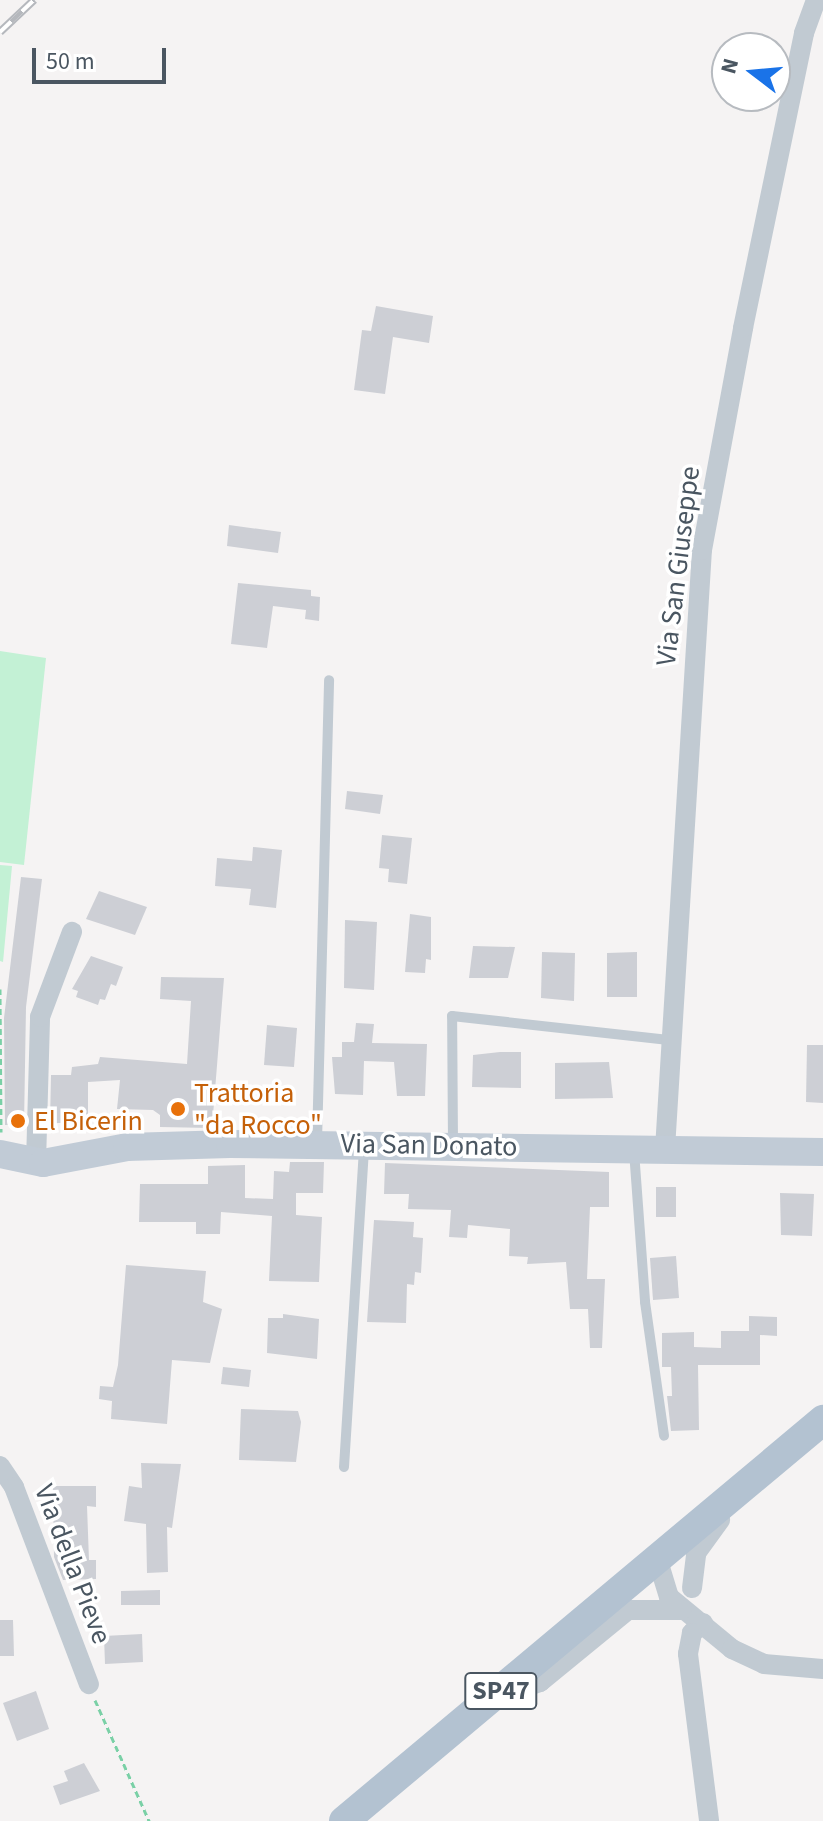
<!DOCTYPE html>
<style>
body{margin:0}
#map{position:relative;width:823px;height:1821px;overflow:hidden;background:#f5f3f3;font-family:"Source Sans 3",sans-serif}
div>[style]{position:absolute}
.green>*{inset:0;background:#c3f1d5}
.building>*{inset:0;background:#cdcfd5}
.path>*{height:3px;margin-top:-1.5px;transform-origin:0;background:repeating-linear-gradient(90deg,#7ad0a6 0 6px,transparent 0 10px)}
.lane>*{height:10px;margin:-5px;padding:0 5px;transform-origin:5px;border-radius:5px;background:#c1cad2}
.street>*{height:20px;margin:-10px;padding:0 10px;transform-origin:10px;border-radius:10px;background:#c1cad2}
.secondary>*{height:28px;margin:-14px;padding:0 14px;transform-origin:14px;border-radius:14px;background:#c1cbd6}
.primary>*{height:30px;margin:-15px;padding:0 15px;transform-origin:15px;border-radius:15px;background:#b3c2d1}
.rail>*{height:8px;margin-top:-4px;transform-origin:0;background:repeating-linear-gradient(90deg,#fff 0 15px,#b5b8bd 0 30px);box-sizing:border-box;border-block:2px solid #b5b8bd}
.dots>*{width:22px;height:22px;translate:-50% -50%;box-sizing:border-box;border:4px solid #fff;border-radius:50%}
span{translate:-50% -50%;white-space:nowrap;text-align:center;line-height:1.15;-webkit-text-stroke:7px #fff;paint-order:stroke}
.shield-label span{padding:2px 6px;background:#fff;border:2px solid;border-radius:6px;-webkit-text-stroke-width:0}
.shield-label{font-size:26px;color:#4a5661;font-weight:700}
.street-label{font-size:28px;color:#4a5661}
.food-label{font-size:28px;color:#c56008}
.left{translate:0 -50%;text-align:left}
.north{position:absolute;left:711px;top:32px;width:80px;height:80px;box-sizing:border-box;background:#fff;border:2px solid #b7bbc0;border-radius:50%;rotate:286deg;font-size:22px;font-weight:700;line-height:32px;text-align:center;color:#4a5661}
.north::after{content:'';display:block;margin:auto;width:28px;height:36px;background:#1a73e8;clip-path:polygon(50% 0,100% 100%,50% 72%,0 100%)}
.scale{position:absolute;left:32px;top:48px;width:134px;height:36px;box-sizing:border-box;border:4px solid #4a5661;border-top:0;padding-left:10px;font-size:24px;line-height:28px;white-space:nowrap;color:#4a5661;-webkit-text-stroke:6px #fff;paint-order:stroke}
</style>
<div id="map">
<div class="green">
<div style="clip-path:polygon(0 651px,46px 658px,24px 865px,0 862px)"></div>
<div style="clip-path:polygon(0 865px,12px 866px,3px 962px,0 961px)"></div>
</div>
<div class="building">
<div style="clip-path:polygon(376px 306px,433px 316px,429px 343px,393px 337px,385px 394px,354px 390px,362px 330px,371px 331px)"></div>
<div style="clip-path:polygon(229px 525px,281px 532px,278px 553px,227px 546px)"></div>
<div style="clip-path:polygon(238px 583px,311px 590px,311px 596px,320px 597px,319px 621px,305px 619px,306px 610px,273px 606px,267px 648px,231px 644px)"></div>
<div style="clip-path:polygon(347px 791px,383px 795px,380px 814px,345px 809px)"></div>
<div style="clip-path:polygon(382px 835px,412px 838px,407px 884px,388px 882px,389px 869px,379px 868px)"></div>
<div style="clip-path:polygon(253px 847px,282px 850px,276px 908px,249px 905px,251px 889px,215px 886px,217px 858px,252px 861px)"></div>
<div style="clip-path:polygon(21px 877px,42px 879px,26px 1007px,24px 1125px,5px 1125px,4px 1018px)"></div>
<div style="clip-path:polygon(99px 891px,147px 907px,135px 935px,86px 919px)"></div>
<div style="clip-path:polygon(410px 914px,431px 917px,431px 960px,426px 959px,425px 973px,405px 972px)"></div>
<div style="clip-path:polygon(345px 920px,377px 922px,374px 990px,344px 988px)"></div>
<div style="clip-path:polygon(473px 946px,515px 947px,508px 978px,469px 978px)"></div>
<div style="clip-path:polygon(542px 952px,575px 953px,574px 1001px,541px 998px)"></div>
<div style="clip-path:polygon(637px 952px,637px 997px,607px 997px,607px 953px)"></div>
<div style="clip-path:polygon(91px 956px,123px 967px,116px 986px,111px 984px,105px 1000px,100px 999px,98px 1005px,76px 997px,78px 991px,72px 989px)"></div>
<div style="clip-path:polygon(161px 977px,224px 978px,212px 1128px,160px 1127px,160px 1115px,153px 1110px,117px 1109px,120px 1080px,88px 1082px,88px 1123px,50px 1123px,51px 1075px,71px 1075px,72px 1067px,98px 1064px,100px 1057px,187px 1064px,191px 1001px,160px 999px)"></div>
<div style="clip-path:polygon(356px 1023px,374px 1024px,372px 1043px,427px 1044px,425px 1096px,397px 1096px,394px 1062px,364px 1061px,363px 1095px,335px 1094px,332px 1057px,342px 1057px,342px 1042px,354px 1042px)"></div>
<div style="clip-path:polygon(267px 1025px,297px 1028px,294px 1067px,264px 1065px)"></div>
<div style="clip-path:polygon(807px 1045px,823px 1045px,823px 1103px,806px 1102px)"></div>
<div style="clip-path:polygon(500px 1052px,521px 1052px,521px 1088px,472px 1087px,473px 1055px)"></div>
<div style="clip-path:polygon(609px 1062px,613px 1098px,555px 1099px,555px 1063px)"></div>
<div style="clip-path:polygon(290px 1162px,324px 1162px,323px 1193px,296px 1193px,296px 1215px,322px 1217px,319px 1282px,269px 1281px,272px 1216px,221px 1212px,220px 1234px,196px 1234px,196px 1222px,139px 1222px,140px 1184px,208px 1184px,208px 1166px,245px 1165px,245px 1198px,273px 1199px,274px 1171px,289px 1172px)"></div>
<div style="clip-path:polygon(385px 1163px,609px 1172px,609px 1207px,590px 1207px,587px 1279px,605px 1279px,602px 1348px,590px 1348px,588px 1309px,570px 1309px,566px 1262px,527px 1264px,528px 1257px,509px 1256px,510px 1229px,468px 1225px,467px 1238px,449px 1237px,451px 1210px,408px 1209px,409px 1194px,384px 1194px)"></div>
<div style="clip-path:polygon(656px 1187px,676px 1187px,676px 1217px,656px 1217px)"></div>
<div style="clip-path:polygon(780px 1193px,814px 1194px,812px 1236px,781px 1235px)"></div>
<div style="clip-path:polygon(374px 1220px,414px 1222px,413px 1237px,423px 1238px,421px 1273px,415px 1272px,414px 1285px,407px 1284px,406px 1323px,367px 1322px)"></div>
<div style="clip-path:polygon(676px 1256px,679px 1298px,653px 1300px,650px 1258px)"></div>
<div style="clip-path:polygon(126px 1265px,206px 1271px,203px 1302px,222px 1309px,210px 1363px,172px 1360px,167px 1424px,111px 1419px,112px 1401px,99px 1399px,100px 1386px,113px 1387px,118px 1365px)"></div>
<div style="clip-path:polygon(283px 1314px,319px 1319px,317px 1359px,267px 1353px,268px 1318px,283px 1318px)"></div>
<div style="clip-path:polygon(749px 1316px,777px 1317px,777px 1336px,760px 1335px,760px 1365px,698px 1365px,699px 1430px,671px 1431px,667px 1396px,672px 1396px,671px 1367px,662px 1367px,662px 1333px,694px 1332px,694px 1347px,721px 1348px,721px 1331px,749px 1331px)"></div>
<div style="clip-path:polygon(223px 1367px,251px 1370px,249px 1387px,221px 1384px)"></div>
<div style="clip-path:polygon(241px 1409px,298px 1411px,301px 1422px,296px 1462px,239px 1460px)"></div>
<div style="clip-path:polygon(141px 1463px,181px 1464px,172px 1528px,167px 1527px,168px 1572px,147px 1573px,146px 1524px,124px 1521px,129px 1486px,142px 1488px)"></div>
<div style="clip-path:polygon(53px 1486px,96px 1486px,96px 1507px,87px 1506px,89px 1560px,96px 1560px,96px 1579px,63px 1580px,54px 1557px)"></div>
<div style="clip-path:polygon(160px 1590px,160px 1605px,121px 1605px,121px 1591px)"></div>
<div style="clip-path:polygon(0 1620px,13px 1620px,14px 1656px,0 1656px)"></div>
<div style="clip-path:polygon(142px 1634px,143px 1662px,105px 1664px,104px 1636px)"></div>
<div style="clip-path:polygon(36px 1691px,49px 1729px,17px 1741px,3px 1703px)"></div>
<div style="clip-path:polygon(84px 1763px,100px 1791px,60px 1805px,53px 1786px,68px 1781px,64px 1771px)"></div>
</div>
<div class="path">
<div style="left:0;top:989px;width:143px;rotate:89.6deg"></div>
<div style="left:95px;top:1700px;width:133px;rotate:65.9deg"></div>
</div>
<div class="lane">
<div style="left:317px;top:1142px;width:462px;rotate:-88.5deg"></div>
<div style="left:453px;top:1144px;width:128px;rotate:-90.4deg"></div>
<div style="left:452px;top:1016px;width:218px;rotate:6.3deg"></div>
<div style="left:634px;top:1151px;width:151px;rotate:85.8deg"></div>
<div style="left:645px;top:1302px;width:135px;rotate:81.9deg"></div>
<div style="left:344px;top:1467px;width:318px;rotate:-86.4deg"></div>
</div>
<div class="street">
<div style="left:665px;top:1149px;width:600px;rotate:-86.47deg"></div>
<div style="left:702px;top:550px;width:226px;rotate:-79.5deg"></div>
<div style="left:743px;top:328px;width:301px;rotate:-78.3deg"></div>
<div style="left:804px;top:33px;width:35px;rotate:-70deg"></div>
<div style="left:36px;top:1163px;width:146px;rotate:-88.4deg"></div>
<div style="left:40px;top:1017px;width:91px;rotate:-69.4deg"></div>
<div style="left:0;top:1466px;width:25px;rotate:56deg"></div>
<div style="left:14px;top:1487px;width:211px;rotate:69.2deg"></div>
<div style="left:658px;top:1561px;width:38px;rotate:73deg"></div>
<div style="left:669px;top:1597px;width:82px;rotate:39.5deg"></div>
<div style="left:732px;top:1649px;width:35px;rotate:25deg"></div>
<div style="left:764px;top:1664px;width:59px;rotate:4.8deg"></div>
<div style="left:692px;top:1588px;width:35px;rotate:-83deg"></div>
<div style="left:696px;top:1553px;width:41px;rotate:-54deg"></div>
<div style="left:703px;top:1623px;width:15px;rotate:138deg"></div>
<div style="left:692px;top:1633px;width:21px;rotate:101deg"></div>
<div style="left:688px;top:1654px;width:168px;rotate:82.8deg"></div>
<div style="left:497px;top:1697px;width:46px;rotate:-19.2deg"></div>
<div style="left:540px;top:1682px;width:114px;rotate:-39.3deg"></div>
<div style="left:628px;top:1610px;width:54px"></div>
</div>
<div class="secondary">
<div style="left:0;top:1154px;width:44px;rotate:11.8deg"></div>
<div style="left:43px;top:1163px;width:86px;rotate:-10.8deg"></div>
<div style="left:127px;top:1147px;width:103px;rotate:-1.7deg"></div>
<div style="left:230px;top:1144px;width:593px;rotate:0.77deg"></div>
</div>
<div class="primary">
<div style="left:344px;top:1821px;width:625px;rotate:-39.93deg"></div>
</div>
<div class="rail">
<div style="left:0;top:32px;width:47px;rotate:-43.3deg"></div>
</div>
<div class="dots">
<div style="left:178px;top:1109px;background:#e8710a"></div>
<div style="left:18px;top:1121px;background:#e8710a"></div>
</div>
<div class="shield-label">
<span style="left:501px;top:1691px">SP47</span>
</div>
<div class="street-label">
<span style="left:678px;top:566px;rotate:-83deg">Via San Giuseppe</span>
<span style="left:429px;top:1145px;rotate:1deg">Via San Donato</span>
<span style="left:73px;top:1564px;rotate:69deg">Via della Pieve</span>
</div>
<div class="food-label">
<span class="left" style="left:194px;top:1109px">Trattoria<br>"da Rocco"</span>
<span class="left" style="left:34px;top:1121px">El Bicerin</span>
</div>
<div class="north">N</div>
<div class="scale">50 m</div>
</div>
